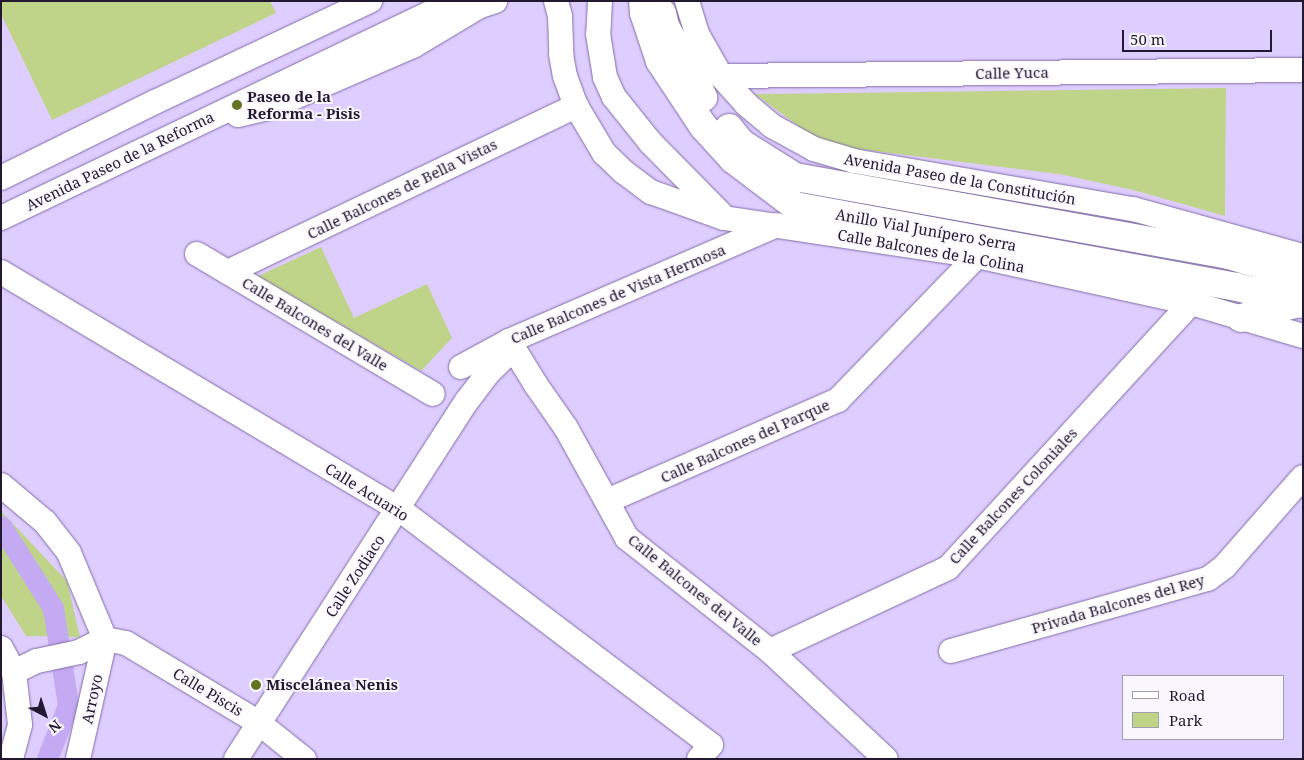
<!DOCTYPE html>
<meta charset="utf-8">
<style>
body{margin:0}
#map{position:relative;width:1304px;height:760px;overflow:hidden;background:#decdff;font-family:"Noto Serif",serif}
div>[style]{position:absolute}
.green>*{inset:0;background:#bfd488}
.canal>*{height:21px;margin:-10.5px;padding:0 10.5px;transform-origin:10.5px;border-radius:10.5px;background:#c4a9f3}
.roads{filter:drop-shadow(0 0 1px #826da5) drop-shadow(0 0 1px #826da5)}
.minor>*{height:24px;margin:-12px;padding:0 12px;transform-origin:12px;border-radius:12px;background:#fff}
.highway>*{height:28px;margin:-14px;padding:0 14px;transform-origin:14px;border-radius:14px;background:#fff}
.dots>*{width:14px;height:14px;translate:-50% -50%;box-sizing:border-box;border:2px solid #f9f7fd;border-radius:50%}
span{translate:-50% -50%;white-space:nowrap;text-align:center;line-height:1.15;-webkit-text-stroke:4px #f9f7fd;paint-order:stroke}
.street-label{font-size:15px;color:#221930}
.poi-label{font-size:15px;color:#221930;font-weight:700}
.left{translate:0 -50%;text-align:left}
.frame{position:absolute;inset:0;border:2px solid #221930;pointer-events:none}
.legend{position:absolute;left:1122px;top:675px;width:162px;height:65px;box-sizing:border-box;background:#f9f7fd;border:1px solid #a39eab;margin:0;padding:6px 9px;list-style:none;font-size:15px;color:#221930}
.legend li{display:flex;align-items:center;gap:10px;height:25px}
.legend b{width:25px;border:1px solid #a39eab}
.north{position:absolute;left:20px;top:690px;width:50px;height:50px;-webkit-text-stroke:4px #f9f7fd;paint-order:stroke;rotate:140deg;font-size:14px;font-weight:700;line-height:20px;text-align:center;color:#221930}
.north::after{content:'';display:block;margin:auto;width:18px;height:22px;background:#221930;clip-path:polygon(50% 0,100% 100%,50% 72%,0 100%)}
.scale{position:absolute;left:1122px;top:30px;width:150px;height:22px;box-sizing:border-box;border:2px solid #221930;border-top:0;padding-left:6px;font-size:15px;line-height:18px;white-space:nowrap;color:#221930;-webkit-text-stroke:4px #f9f7fd;paint-order:stroke}
</style>
<div id="map">
<div class="green">
<div style="clip-path:polygon(1px 1px,270px 1px,276px 13px,52px 120px,1px 14px)"></div>
<div style="clip-path:polygon(1226px 88px,1225px 216px,1133px 190px,1059px 174px,850px 148px,809px 134px,755px 94px)"></div>
<div style="clip-path:polygon(321px 247px,354px 318px,427px 284px,452px 338px,421px 371px,258px 276px)"></div>
<div style="clip-path:polygon(1px 511px,67px 581px,80px 637px,26px 636px,1px 596px)"></div>
</div>
<div class="canal">
<div style="left:1px;top:526px;width:97px;rotate:57.6deg"></div>
<div style="left:53px;top:608px;width:98px;rotate:81.2deg"></div>
<div style="left:68px;top:705px;width:58px;rotate:111.3deg"></div>
</div>
<div class="roads">
<div class="minor">
<div style="left:556px;top:1px;width:16px;rotate:75deg"></div>
<div style="left:560px;top:16px;width:38px;rotate:88deg"></div>
<div style="left:561px;top:54px;width:22px;rotate:80deg"></div>
<div style="left:565px;top:76px;width:32px;rotate:70deg"></div>
<div style="left:576px;top:106px;width:55px;rotate:59.2deg"></div>
<div style="left:604px;top:153px;width:28px;rotate:44deg"></div>
<div style="left:624px;top:172px;width:34px;rotate:37deg"></div>
<div style="left:651px;top:192px;width:77px;rotate:19.6deg"></div>
<div style="left:724px;top:218px;width:256px;rotate:8.5deg"></div>
<div style="left:977px;top:256px;width:219px;rotate:12.4deg"></div>
<div style="left:1191px;top:303px;width:117px;rotate:16.4deg"></div>
<div style="left:600px;top:1px;width:33px;rotate:93deg"></div>
<div style="left:598px;top:34px;width:44px;rotate:80.8deg"></div>
<div style="left:605px;top:77px;width:22px;rotate:66deg"></div>
<div style="left:614px;top:97px;width:58px;rotate:51.3deg"></div>
<div style="left:650px;top:142px;width:100px;rotate:45.4deg"></div>
<div style="left:687px;top:1px;width:34px;rotate:73deg"></div>
<div style="left:697px;top:34px;width:48px;rotate:60.3deg"></div>
<div style="left:721px;top:76px;width:38px;rotate:48deg"></div>
<div style="left:746px;top:104px;width:34px;rotate:40deg"></div>
<div style="left:772px;top:126px;width:48px;rotate:28.7deg"></div>
<div style="left:814px;top:149px;width:42px;rotate:16.7deg"></div>
<div style="left:854px;top:161px;width:283px;rotate:9.8deg"></div>
<div style="left:1133px;top:209px;width:176px;rotate:15.5deg"></div>
<div style="left:721px;top:76px;width:582px;rotate:-0.59deg"></div>
<div style="left:238px;top:115px;width:35px;rotate:-13deg"></div>
<div style="left:272px;top:107px;width:154px;rotate:-23.4deg"></div>
<div style="left:413px;top:46px;width:78px;rotate:-30.8deg"></div>
<div style="left:480px;top:6px;width:16px;rotate:-18deg"></div>
<div style="left:1px;top:178px;width:172px;rotate:-26.3deg"></div>
<div style="left:155px;top:102px;width:238px;rotate:-25.2deg"></div>
<div style="left:1px;top:218px;width:503px;rotate:-25.55deg"></div>
<div style="left:197px;top:254px;width:274px;rotate:30.7deg"></div>
<div style="left:1px;top:272px;width:463px;rotate:30.8deg"></div>
<div style="left:399px;top:509px;width:391px;rotate:37.1deg"></div>
<div style="left:711px;top:745px;width:18px;rotate:131deg"></div>
<div style="left:228px;top:272px;width:386px;rotate:-25.5deg"></div>
<div style="left:509px;top:341px;width:52px;rotate:58.5deg"></div>
<div style="left:536px;top:385px;width:52px;rotate:55.1deg"></div>
<div style="left:566px;top:428px;width:126px;rotate:61deg"></div>
<div style="left:627px;top:538px;width:182px;rotate:38.3deg"></div>
<div style="left:770px;top:651px;width:158px;rotate:43deg"></div>
<div style="left:461px;top:367px;width:55px;rotate:-28.4deg"></div>
<div style="left:509px;top:341px;width:292px;rotate:-23.4deg"></div>
<div style="left:1px;top:485px;width:57px;rotate:40.1deg"></div>
<div style="left:45px;top:522px;width:39px;rotate:52deg"></div>
<div style="left:69px;top:553px;width:93px;rotate:67.3deg"></div>
<div style="left:607px;top:501px;width:252px;rotate:-23.6deg"></div>
<div style="left:838px;top:400px;width:200px;rotate:-46deg"></div>
<div style="left:1px;top:648px;width:27px;rotate:62deg"></div>
<div style="left:14px;top:672px;width:53px;rotate:83.5deg"></div>
<div style="left:20px;top:725px;width:35px;rotate:105deg"></div>
<div style="left:770px;top:651px;width:196px;rotate:-25deg"></div>
<div style="left:948px;top:568px;width:360px;rotate:-47.5deg"></div>
<div style="left:951px;top:651px;width:267px;rotate:-15.7deg"></div>
<div style="left:1208px;top:579px;width:21px;rotate:-37deg"></div>
<div style="left:1225px;top:566px;width:118px;rotate:-48.8deg"></div>
<div style="left:14px;top:672px;width:25px;rotate:-26deg"></div>
<div style="left:37px;top:661px;width:43px;rotate:-12.1deg"></div>
<div style="left:79px;top:652px;width:29px;rotate:-27deg"></div>
<div style="left:105px;top:639px;width:21px;rotate:11deg"></div>
<div style="left:126px;top:643px;width:155px;rotate:31deg"></div>
<div style="left:259px;top:723px;width:58px;rotate:38.7deg"></div>
<div style="left:78px;top:759px;width:123px;rotate:-77.3deg"></div>
<div style="left:236px;top:759px;width:426px;rotate:-57.2deg"></div>
<div style="left:467px;top:401px;width:36px;rotate:-53deg"></div>
<div style="left:489px;top:372px;width:35px;rotate:-44deg"></div>
</div>
<div class="highway">
<div style="left:643px;top:1px;width:12px;rotate:85deg"></div>
<div style="left:644px;top:13px;width:51px;rotate:71.6deg"></div>
<div style="left:660px;top:61px;width:78px;rotate:56.5deg"></div>
<div style="left:703px;top:126px;width:45px;rotate:47.7deg"></div>
<div style="left:733px;top:159px;width:78px;rotate:37.2deg"></div>
<div style="left:795px;top:206px;width:449px;rotate:10.4deg"></div>
<div style="left:1237px;top:287px;width:68px;rotate:14.4deg"></div>
<div style="left:662px;top:13px;width:13px;rotate:77deg"></div>
<div style="left:665px;top:26px;width:81px;rotate:61.8deg"></div>
<div style="left:729px;top:128px;width:19px;rotate:51deg"></div>
<div style="left:741px;top:143px;width:64px;rotate:32.2deg"></div>
<div style="left:795px;top:177px;width:441px;rotate:10.2deg"></div>
<div style="left:1229px;top:255px;width:77px;rotate:16.6deg"></div>
<div style="left:1241px;top:318px;width:56px;rotate:-14.5deg"></div>
</div>
</div>
<div class="dots">
<div style="left:237px;top:105px;background:#627422"></div>
<div style="left:256px;top:685px;background:#627422"></div>
</div>
<div class="street-label">
<span style="left:1012px;top:73px;rotate:-1deg">Calle Yuca</span>
<span style="left:120px;top:161px;rotate:-26deg">Avenida Paseo de la Reforma</span>
<span style="left:960px;top:179px;rotate:10deg">Avenida Paseo de la Constitución</span>
<span style="left:402px;top:189px;rotate:-26deg">Calle Balcones de Bella Vistas</span>
<span style="left:926px;top:230px;rotate:10deg">Anillo Vial Junípero Serra</span>
<span style="left:931px;top:251px;rotate:10deg">Calle Balcones de la Colina</span>
<span style="left:618px;top:294px;rotate:-23deg">Calle Balcones de Vista Hermosa</span>
<span style="left:315px;top:324px;rotate:31deg">Calle Balcones del Valle</span>
<span style="left:745px;top:441px;rotate:-24deg">Calle Balcones del Parque</span>
<span style="left:367px;top:492px;rotate:32deg">Calle Acuario</span>
<span style="left:1013px;top:496px;rotate:-47deg">Calle Balcones Coloniales</span>
<span style="left:355px;top:576px;rotate:-57deg">Calle Zodiaco</span>
<span style="left:695px;top:590px;rotate:39deg">Calle Balcones del Valle</span>
<span style="left:1118px;top:604px;rotate:-16deg">Privada Balcones del Rey</span>
<span style="left:208px;top:692px;rotate:31deg">Calle Piscis</span>
<span style="left:92px;top:699px;rotate:-78deg">Arroyo</span>
</div>
<div class="poi-label">
<span class="left" style="left:247px;top:105px">Paseo de la<br>Reforma - Pisis</span>
<span class="left" style="left:266px;top:685px">Miscelánea Nenis</span>
</div>
<div class="frame"></div>
<ul class="legend">
<li><b style="height:6px;background:#fff"></b>Road</li>
<li><b style="height:14px;background:#bfd488"></b>Park</li>
</ul>
<div class="north">N</div>
<div class="scale">50 m</div>
</div>
